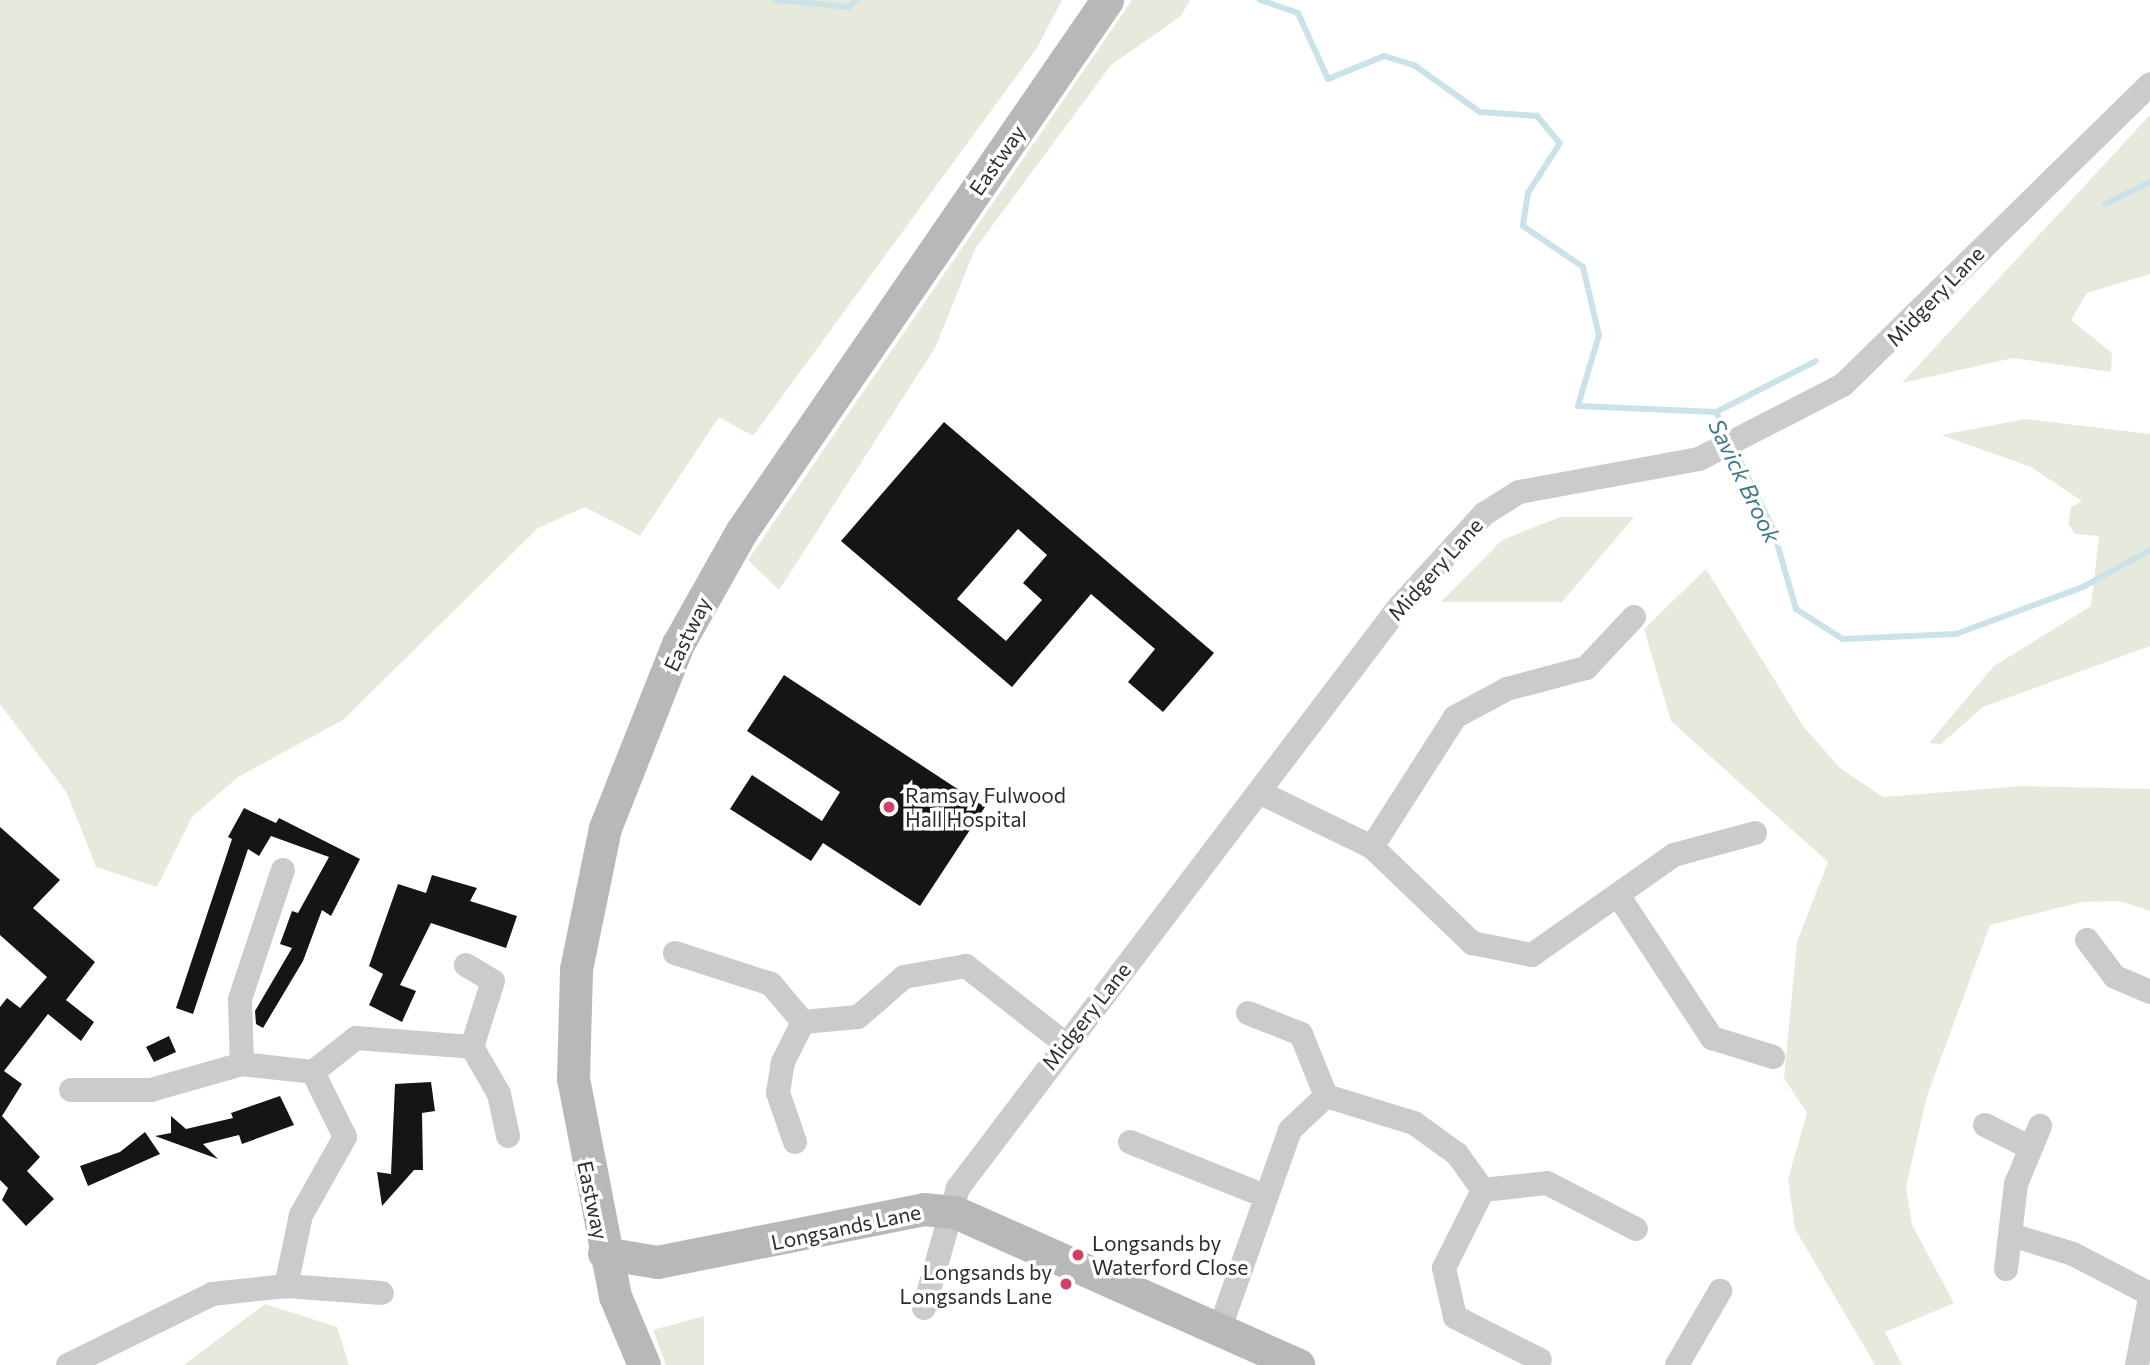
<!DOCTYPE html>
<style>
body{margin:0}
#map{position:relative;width:2150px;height:1365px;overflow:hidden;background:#fff;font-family:Commissioner,sans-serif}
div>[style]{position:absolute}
.green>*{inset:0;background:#e6eadd}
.stream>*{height:6px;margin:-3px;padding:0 3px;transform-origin:3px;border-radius:3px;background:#cbe2e9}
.building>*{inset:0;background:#151515}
.street>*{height:24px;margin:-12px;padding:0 12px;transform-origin:12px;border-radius:12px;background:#cbcbcb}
.secondary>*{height:33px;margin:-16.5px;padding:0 16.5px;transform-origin:16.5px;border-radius:16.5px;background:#b8b8b8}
.dots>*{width:19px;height:19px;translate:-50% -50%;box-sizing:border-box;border:4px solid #fff;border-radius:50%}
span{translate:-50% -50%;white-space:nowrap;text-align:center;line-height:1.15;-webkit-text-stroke:7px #fff;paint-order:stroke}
.street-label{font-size:21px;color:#2e2e2e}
.poi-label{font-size:21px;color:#2e2e2e}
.left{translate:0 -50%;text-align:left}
.right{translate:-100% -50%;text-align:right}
.water-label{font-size:23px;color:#437a89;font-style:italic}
</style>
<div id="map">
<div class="green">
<div style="clip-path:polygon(0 0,1062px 0,1037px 48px,753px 436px,719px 417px,640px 536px,585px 507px,538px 528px,343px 720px,238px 777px,192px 817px,157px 887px,96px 867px,67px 793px,0 704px)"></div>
<div style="clip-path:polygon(1132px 0,1190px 0,1181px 16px,1111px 65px,975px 249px,935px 348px,779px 590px,748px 560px)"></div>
<div style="clip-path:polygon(2150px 115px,2150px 274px,2087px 293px,2071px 320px,2112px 353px,2111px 372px,2013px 358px,1902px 383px)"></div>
<div style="clip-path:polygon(2026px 419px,2150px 434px,2150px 646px,1983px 707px,1941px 744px,1929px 743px,1994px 666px,2091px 606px,2099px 536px,2075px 534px,2068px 524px,2071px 507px,2082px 501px,2031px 467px,1941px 435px)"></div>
<div style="clip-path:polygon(1560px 517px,1634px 517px,1562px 602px,1441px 602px,1502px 540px)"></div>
<div style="clip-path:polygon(1706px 569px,1803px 726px,1840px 768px,1883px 797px,2024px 786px,2150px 789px,2150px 911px,2120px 901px,2082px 902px,1990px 925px,1927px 1096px,1906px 1187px,1912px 1225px,1954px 1303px,1885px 1332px,1902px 1365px,1875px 1365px,1795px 1229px,1788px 1179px,1807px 1113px,1784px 1078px,1797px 942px,1828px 862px,1671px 721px,1644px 629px)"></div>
<div style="clip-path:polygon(265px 1304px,337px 1327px,349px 1365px,184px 1365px)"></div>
<div style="clip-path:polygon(704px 1316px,704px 1365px,666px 1365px,653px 1330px)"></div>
</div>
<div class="stream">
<div style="left:776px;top:0;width:73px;rotate:5.5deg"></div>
<div style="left:849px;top:7px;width:10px;rotate:-45deg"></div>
<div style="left:1260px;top:0;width:40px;rotate:18.9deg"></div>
<div style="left:1298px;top:13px;width:72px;rotate:65.6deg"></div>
<div style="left:1328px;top:79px;width:61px;rotate:-22.3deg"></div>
<div style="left:1384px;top:56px;width:31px;rotate:17deg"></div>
<div style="left:1414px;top:65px;width:81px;rotate:35.5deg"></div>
<div style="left:1480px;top:112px;width:57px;rotate:4deg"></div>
<div style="left:1537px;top:116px;width:35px;rotate:50deg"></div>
<div style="left:1560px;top:143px;width:59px;rotate:122.6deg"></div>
<div style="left:1528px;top:193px;width:33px;rotate:99deg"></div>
<div style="left:1523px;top:226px;width:73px;rotate:34.3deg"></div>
<div style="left:1583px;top:267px;width:70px;rotate:76.8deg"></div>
<div style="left:1599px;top:335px;width:74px;rotate:106.5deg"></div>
<div style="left:1578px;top:406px;width:138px;rotate:2.5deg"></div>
<div style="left:1716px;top:412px;width:29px;rotate:63deg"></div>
<div style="left:2105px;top:204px;width:50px;rotate:-26.1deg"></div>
<div style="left:1716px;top:412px;width:112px;rotate:-27deg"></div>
<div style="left:1734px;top:448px;width:90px;rotate:64.3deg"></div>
<div style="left:1773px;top:529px;width:83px;rotate:74deg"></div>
<div style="left:1796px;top:609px;width:56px;rotate:32.6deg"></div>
<div style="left:1843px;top:639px;width:113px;rotate:-2.5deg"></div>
<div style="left:1956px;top:634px;width:135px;rotate:-20.3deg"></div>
<div style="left:2083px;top:587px;width:77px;rotate:-28.9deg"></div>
</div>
<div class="building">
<div style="clip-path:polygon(evenodd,944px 422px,1214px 653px,1163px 712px,1128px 682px,1155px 649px,1091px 594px,1012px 687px,841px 541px,944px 422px,1018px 529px,1047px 555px,1023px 583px,1042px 600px,1006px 641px,957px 599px,1018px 529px)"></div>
<div style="clip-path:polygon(784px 675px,985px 807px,920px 906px,823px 843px,811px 861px,730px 809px,752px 775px,822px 821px,840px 792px,747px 731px)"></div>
<div style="clip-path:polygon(244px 808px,276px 823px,279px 818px,360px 859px,331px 916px,322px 910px,303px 961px,263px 1028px,256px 1024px,255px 1011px,292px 948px,280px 944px,292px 911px,298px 913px,329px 857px,271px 836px,259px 856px,248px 849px,193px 1014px,176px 1008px,232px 839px,228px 837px)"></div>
<div style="clip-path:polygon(0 827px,60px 880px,33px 908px,95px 962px,66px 1000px,94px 1022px,81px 1041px,48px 1014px,4px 1071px,22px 1084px,2px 1116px,40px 1157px,27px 1171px,54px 1199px,26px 1226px,2px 1200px,8px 1188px,0 1180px,0 1007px,7px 998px,20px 1008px,47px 977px,0 935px)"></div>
<div style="clip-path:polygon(432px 875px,477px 888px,470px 901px,517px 916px,506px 948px,431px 923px,400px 985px,416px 991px,402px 1022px,369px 1005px,383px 974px,369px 966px,398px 884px,426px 893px)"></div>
<div style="clip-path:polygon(169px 1036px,176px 1052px,154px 1062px,146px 1047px)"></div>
<div style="clip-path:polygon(431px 1082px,435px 1111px,422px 1113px,423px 1170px,414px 1170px,382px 1206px,377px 1172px,391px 1174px,395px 1084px)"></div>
<div style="clip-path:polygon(280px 1096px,294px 1125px,242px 1144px,239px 1135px,203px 1144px,218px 1159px,155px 1136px,171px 1133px,171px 1116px,186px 1129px,233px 1118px,231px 1113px)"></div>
<div style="clip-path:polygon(145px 1132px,160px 1154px,88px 1186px,80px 1166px,120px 1152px)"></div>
</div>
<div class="street">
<div style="left:1259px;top:792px;width:126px;rotate:26deg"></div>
<div style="left:1372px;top:847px;width:139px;rotate:43.8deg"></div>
<div style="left:1472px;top:943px;width:61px;rotate:11.3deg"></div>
<div style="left:1532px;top:955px;width:174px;rotate:-35.2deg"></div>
<div style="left:1674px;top:855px;width:84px;rotate:-15.2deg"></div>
<div style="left:1372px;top:847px;width:154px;rotate:-57.4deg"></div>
<div style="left:1455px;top:717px;width:59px;rotate:-28.3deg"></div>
<div style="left:1507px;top:689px;width:82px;rotate:-14.9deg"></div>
<div style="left:1586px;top:668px;width:70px;rotate:-46.7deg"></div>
<div style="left:1620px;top:898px;width:168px;rotate:56.7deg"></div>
<div style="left:1712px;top:1038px;width:64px;rotate:17.3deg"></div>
<div style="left:2087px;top:940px;width:46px;rotate:52.9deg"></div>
<div style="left:2115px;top:977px;width:38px;rotate:23deg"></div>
<div style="left:675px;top:953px;width:101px;rotate:17.9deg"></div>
<div style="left:771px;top:984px;width:50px;rotate:49.9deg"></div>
<div style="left:803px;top:1022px;width:55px;rotate:-5.2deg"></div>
<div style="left:858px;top:1017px;width:61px;rotate:-41deg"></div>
<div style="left:904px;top:977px;width:63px;rotate:-10.1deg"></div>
<div style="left:966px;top:966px;width:123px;rotate:38.1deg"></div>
<div style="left:466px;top:965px;width:31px;rotate:31deg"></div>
<div style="left:493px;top:981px;width:69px;rotate:107.7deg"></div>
<div style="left:1248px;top:1013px;width:57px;rotate:21.6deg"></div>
<div style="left:1301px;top:1034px;width:67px;rotate:68deg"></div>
<div style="left:242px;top:1064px;width:65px;rotate:-91.8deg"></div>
<div style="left:240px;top:999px;width:136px;rotate:-71.6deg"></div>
<div style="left:313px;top:1072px;width:55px;rotate:-38.3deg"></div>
<div style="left:356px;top:1038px;width:116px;rotate:4.4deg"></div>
<div style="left:472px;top:1047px;width:54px;rotate:60.1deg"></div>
<div style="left:499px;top:1094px;width:43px;rotate:77.9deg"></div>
<div style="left:71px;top:1090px;width:80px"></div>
<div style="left:151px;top:1090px;width:95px;rotate:-15.9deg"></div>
<div style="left:242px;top:1064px;width:71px;rotate:6.4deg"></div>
<div style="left:313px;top:1072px;width:72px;rotate:63.8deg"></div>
<div style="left:345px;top:1137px;width:90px;rotate:119.4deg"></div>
<div style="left:301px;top:1215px;width:73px;rotate:101.9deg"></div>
<div style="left:1985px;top:1125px;width:51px;rotate:26.6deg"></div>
<div style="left:795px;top:1142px;width:52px;rotate:-109.1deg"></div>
<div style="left:778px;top:1093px;width:31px;rotate:-81deg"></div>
<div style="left:783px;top:1062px;width:45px;rotate:-63.4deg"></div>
<div style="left:1130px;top:1142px;width:145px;rotate:21.8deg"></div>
<div style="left:1483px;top:1190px;width:87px;rotate:116.6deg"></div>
<div style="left:1444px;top:1268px;width:50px;rotate:77.3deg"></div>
<div style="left:1455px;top:1317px;width:95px;rotate:26.8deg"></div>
<div style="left:1483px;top:1190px;width:64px;rotate:-6.2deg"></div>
<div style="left:1547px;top:1183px;width:100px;rotate:27.3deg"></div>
<div style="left:2011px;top:1235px;width:65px;rotate:17deg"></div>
<div style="left:2073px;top:1254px;width:87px;rotate:27.5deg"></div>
<div style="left:2006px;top:1269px;width:86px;rotate:-83.3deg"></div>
<div style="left:2016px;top:1184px;width:63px;rotate:-67.5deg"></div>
<div style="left:924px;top:1308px;width:125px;rotate:-74.2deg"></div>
<div style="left:958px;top:1188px;width:729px;rotate:-52.8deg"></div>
<div style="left:1399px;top:607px;width:126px;rotate:-47.6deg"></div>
<div style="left:1484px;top:514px;width:41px;rotate:-32.2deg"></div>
<div style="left:1519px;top:492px;width:183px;rotate:-10.4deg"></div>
<div style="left:1699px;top:459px;width:162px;rotate:-27.2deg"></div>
<div style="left:1843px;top:385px;width:430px;rotate:-44.4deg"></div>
<div style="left:1220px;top:1328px;width:210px;rotate:-70.5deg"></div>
<div style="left:1290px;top:1130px;width:50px;rotate:-43.4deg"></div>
<div style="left:1326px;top:1096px;width:92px;rotate:17.1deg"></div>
<div style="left:1414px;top:1123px;width:53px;rotate:35.8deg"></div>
<div style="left:1457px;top:1154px;width:44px;rotate:54.2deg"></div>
<div style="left:68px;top:1365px;width:161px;rotate:-26.2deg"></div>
<div style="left:212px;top:1294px;width:74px;rotate:-6.2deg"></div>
<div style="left:286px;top:1286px;width:96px;rotate:4.2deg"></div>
<div style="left:1677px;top:1365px;width:86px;rotate:-59.8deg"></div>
<div style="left:2137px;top:1365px;width:68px;rotate:-79deg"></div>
</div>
<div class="secondary">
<div style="left:604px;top:1253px;width:54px;rotate:9.6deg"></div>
<div style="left:657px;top:1262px;width:272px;rotate:-11.2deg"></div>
<div style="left:924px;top:1209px;width:31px;rotate:6deg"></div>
<div style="left:955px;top:1212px;width:376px;rotate:24deg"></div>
<div style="left:644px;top:1365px;width:75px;rotate:-112.8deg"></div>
<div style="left:615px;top:1296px;width:222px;rotate:-100.9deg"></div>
<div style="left:573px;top:1078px;width:109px;rotate:-88.4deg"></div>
<div style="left:576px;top:969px;width:144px;rotate:-78.4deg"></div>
<div style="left:605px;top:828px;width:198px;rotate:-68.4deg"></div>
<div style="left:678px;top:644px;width:129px;rotate:-60.6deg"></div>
<div style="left:741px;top:532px;width:646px;rotate:-55.47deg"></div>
</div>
<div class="dots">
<div style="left:889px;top:807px;background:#d63f65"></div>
<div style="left:1078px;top:1255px;background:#d63f65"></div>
<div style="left:1066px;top:1284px;background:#d63f65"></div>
</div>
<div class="street-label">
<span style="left:997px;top:160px;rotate:-55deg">Eastway</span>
<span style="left:1935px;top:296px;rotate:-46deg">Midgery Lane</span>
<span style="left:1435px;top:569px;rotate:-48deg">Midgery Lane</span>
<span style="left:687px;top:634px;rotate:-64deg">Eastway</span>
<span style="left:1086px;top:1016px;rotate:-52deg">Midgery Lane</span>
<span style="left:593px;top:1200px;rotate:78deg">Eastway</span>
<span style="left:846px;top:1227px;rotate:-12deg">Longsands Lane</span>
</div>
<div class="poi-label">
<span class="left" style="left:905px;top:807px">Ramsay Fulwood<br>Hall Hospital</span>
<span class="left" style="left:1092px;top:1255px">Longsands by<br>Waterford Close</span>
<span class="right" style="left:1052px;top:1284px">Longsands by<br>Longsands Lane</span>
</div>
<div class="water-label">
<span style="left:1745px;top:481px;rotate:64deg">Savick Brook</span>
</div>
</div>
